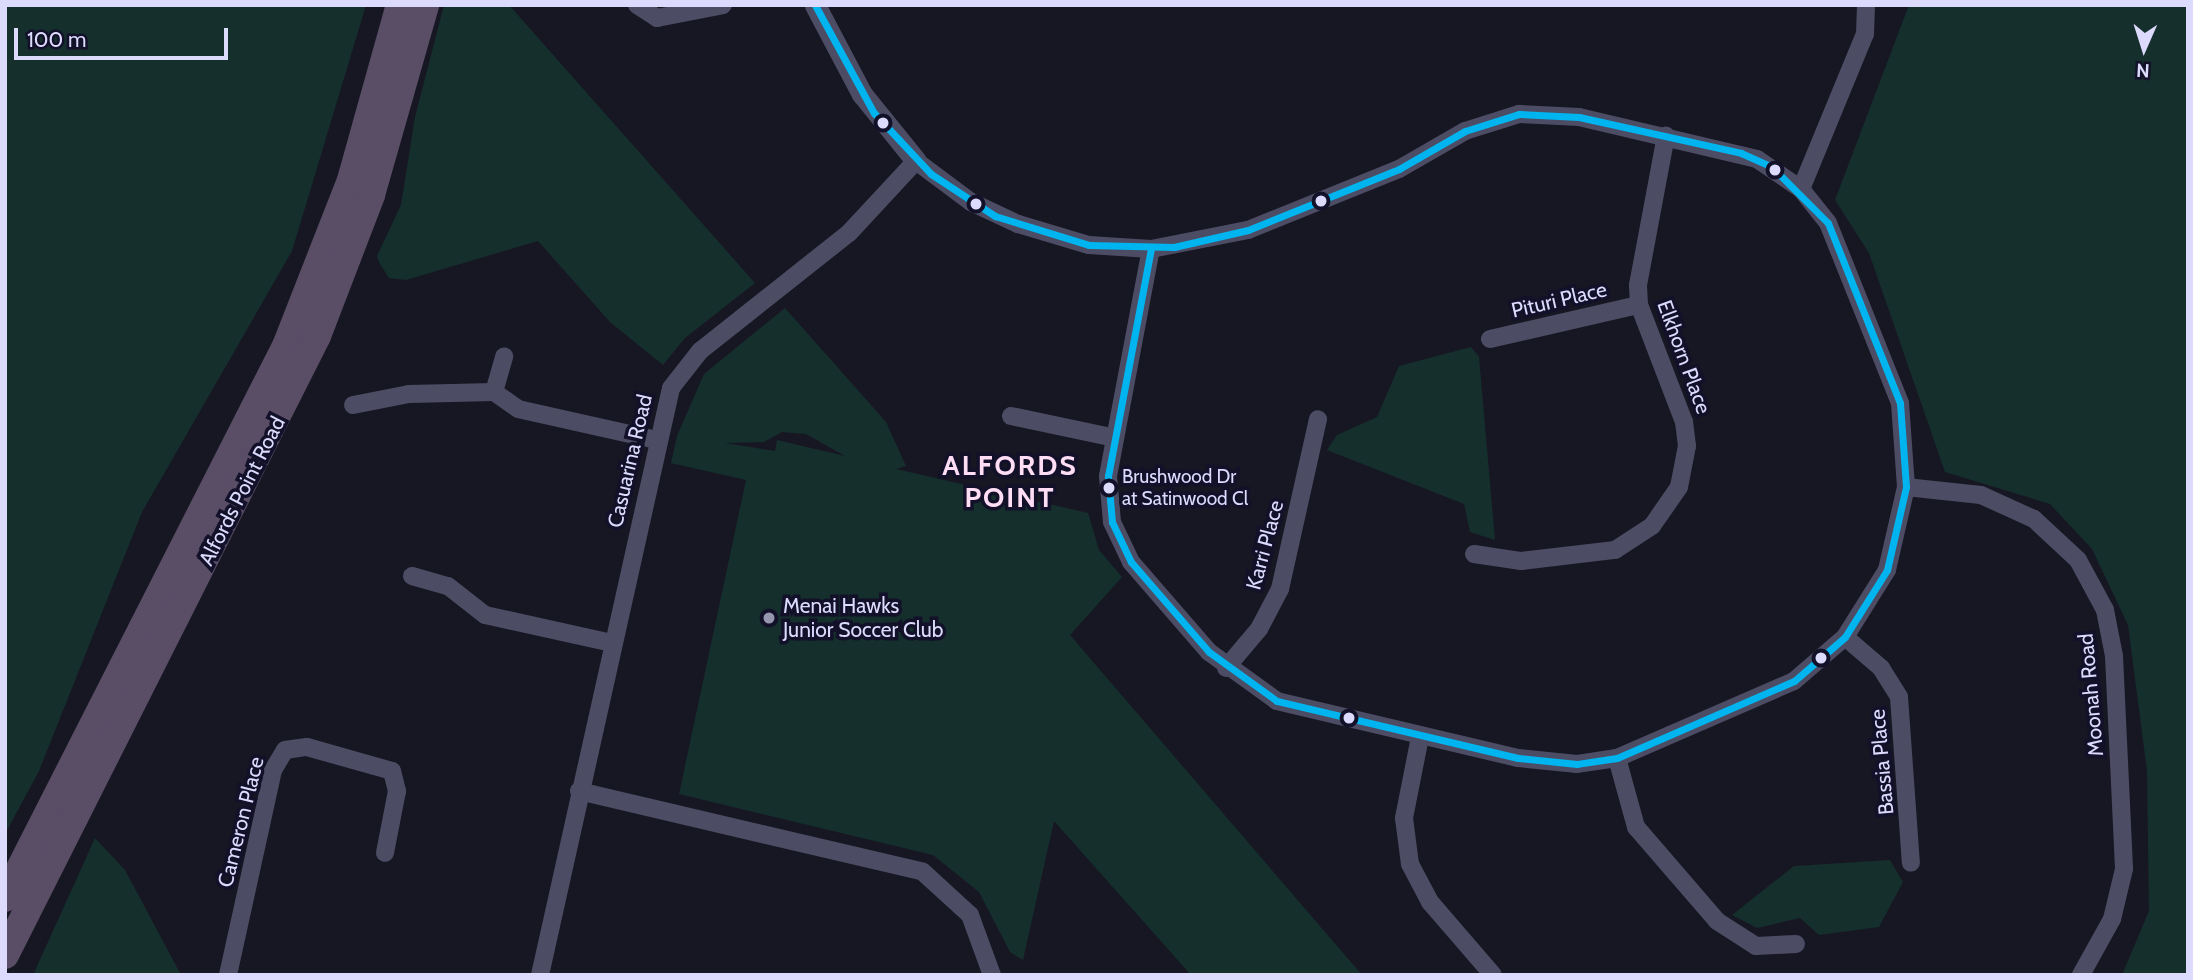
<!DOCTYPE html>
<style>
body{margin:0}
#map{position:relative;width:2193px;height:980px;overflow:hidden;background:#171723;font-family:Cabin,sans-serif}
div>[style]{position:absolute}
.green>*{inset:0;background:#152f2d}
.minor>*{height:18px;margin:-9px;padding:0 9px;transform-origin:9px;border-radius:9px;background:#4c4d64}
.tertiary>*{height:21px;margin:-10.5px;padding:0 10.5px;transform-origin:10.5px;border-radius:10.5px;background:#4c4d64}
.trunk>*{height:28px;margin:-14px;padding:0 14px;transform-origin:14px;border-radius:14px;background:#594e66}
.bus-1>*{height:7px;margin:-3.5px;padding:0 3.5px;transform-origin:3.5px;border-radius:3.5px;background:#00b5ef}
.dots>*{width:19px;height:19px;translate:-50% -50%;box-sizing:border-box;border:4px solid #131129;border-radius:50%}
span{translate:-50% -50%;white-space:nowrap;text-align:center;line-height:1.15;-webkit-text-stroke:7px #131129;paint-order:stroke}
.bus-label{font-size:19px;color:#dcdbfe}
.left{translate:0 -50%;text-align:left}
.street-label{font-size:21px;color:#dcdbfe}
.poi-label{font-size:21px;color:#dcdbfe}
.district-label{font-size:28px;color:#feddf5;font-weight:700;letter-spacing:2px}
.frame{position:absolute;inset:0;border:7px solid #dcdbfe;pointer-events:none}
.north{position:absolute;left:2109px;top:14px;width:70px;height:70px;-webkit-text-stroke:5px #131129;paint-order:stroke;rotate:183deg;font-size:19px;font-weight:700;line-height:28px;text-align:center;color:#dcdbfe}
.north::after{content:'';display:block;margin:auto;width:24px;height:32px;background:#dcdbfe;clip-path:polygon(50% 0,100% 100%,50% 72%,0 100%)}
.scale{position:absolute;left:14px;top:28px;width:214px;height:32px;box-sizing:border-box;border:4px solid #dcdbfe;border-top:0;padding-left:9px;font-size:21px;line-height:24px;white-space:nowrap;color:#dcdbfe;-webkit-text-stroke:5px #131129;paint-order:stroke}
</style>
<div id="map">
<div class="green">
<div style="clip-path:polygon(5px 5px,366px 5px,292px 251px,142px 512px,39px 771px,5px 834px)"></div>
<div style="clip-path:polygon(444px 5px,509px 5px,755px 283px,685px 338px,663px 365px,610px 322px,538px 241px,406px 280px,389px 278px,380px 264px,377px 256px,401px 205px,415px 117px)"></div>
<div style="clip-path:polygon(1909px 5px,2188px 5px,2188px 975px,2122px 975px,2149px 911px,2147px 771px,2128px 625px,2092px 549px,2050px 504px,1945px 472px,1869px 253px,1835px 200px)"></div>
<div style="clip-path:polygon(evenodd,785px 308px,886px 422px,906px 466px,896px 469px,1088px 513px,1099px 550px,1122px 577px,1070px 635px,1362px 975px,1191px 975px,1054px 821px,1023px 960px,1010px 952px,979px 892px,933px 855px,679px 794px,746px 480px,671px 463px,677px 436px,704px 374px,785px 308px,782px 432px,806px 434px,845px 456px,777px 440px,775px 451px,725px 443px,764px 442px,782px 432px)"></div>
<div style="clip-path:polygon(1471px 347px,1479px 357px,1495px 540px,1470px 532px,1464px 504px,1327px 450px,1337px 435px,1377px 417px,1399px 366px)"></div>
<div style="clip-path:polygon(95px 838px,125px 870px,180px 973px,33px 975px)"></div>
<div style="clip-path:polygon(1890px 860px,1903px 882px,1879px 927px,1819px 935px,1800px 918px,1757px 928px,1732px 915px,1794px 866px)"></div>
</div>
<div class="minor">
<div style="left:637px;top:5px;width:24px;rotate:33deg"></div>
<div style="left:657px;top:18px;width:67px;rotate:-11.1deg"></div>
<div style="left:1801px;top:189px;width:168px;rotate:-67.6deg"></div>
<div style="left:1865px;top:34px;width:29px;rotate:-88deg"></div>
<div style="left:1490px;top:339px;width:153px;rotate:-12.9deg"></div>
<div style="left:494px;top:392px;width:29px;rotate:35deg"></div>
<div style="left:518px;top:409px;width:142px;rotate:12.6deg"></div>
<div style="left:494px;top:392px;width:37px;rotate:-74deg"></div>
<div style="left:353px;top:405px;width:57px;rotate:-11.1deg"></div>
<div style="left:409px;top:394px;width:85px;rotate:-1.3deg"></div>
<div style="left:1011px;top:416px;width:106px;rotate:11.9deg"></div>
<div style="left:1906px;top:487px;width:75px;rotate:6.1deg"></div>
<div style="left:1981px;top:495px;width:58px;rotate:24.4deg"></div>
<div style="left:2034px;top:519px;width:60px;rotate:43deg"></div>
<div style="left:2078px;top:560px;width:57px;rotate:61.6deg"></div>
<div style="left:2105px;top:610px;width:47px;rotate:78.9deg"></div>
<div style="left:2114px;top:656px;width:213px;rotate:87.3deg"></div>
<div style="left:2124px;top:869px;width:51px;rotate:103.5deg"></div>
<div style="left:2112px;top:919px;width:64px;rotate:119deg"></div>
<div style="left:1474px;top:554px;width:48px;rotate:8.5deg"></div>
<div style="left:1521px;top:561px;width:95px;rotate:-6.7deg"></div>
<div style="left:1615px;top:550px;width:44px;rotate:-33deg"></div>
<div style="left:1652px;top:526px;width:47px;rotate:-55.3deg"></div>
<div style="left:1679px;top:487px;width:42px;rotate:-79deg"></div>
<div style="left:1687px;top:446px;width:24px;rotate:-97deg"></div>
<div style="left:1684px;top:422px;width:125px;rotate:-111deg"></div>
<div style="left:1639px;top:305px;width:20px;rotate:-93deg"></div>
<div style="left:1638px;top:285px;width:152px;rotate:-79.4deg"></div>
<div style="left:412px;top:576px;width:37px;rotate:16deg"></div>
<div style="left:448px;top:586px;width:47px;rotate:38.1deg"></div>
<div style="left:485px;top:615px;width:130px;rotate:12.4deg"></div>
<div style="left:1845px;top:637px;width:48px;rotate:40.7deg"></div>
<div style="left:1881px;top:668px;width:34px;rotate:58deg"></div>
<div style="left:1899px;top:697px;width:166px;rotate:85.9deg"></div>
<div style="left:1226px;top:668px;width:51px;rotate:-49.8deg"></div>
<div style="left:1259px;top:629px;width:45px;rotate:-62.3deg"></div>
<div style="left:1280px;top:589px;width:174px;rotate:-77.4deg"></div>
<div style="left:1420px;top:737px;width:83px;rotate:101.2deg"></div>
<div style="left:1404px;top:818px;width:46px;rotate:82.6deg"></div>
<div style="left:1410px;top:864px;width:43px;rotate:62.2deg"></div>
<div style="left:1430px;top:902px;width:96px;rotate:49.2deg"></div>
<div style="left:1617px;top:758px;width:72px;rotate:74.6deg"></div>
<div style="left:1636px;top:827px;width:124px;rotate:49.2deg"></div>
<div style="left:1717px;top:921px;width:46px;rotate:32.7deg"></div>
<div style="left:1756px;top:946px;width:40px;rotate:-2.9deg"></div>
<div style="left:579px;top:791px;width:353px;rotate:13.2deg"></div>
<div style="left:923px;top:872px;width:64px;rotate:42.5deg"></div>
<div style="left:970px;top:915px;width:64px;rotate:69.9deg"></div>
<div style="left:228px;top:975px;width:210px;rotate:-77.6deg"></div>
<div style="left:273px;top:770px;width:23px;rotate:-59deg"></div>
<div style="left:285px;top:750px;width:22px;rotate:-8deg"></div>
<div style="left:307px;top:747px;width:88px;rotate:15.8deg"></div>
<div style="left:392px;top:771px;width:21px;rotate:76deg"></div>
<div style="left:397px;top:791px;width:63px;rotate:101deg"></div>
<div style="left:540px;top:975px;width:601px;rotate:-77.42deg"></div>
<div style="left:671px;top:388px;width:47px;rotate:-51.9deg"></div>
<div style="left:700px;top:351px;width:190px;rotate:-38.4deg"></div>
<div style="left:849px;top:233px;width:98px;rotate:-47.1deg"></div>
<div style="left:916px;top:161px;width:69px;rotate:36.7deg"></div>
<div style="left:971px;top:202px;width:52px;rotate:25.1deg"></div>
<div style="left:1018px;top:224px;width:74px;rotate:16.5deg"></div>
<div style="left:1089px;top:245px;width:62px;rotate:3.7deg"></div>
<div style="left:1151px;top:249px;width:99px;rotate:-11.1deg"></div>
<div style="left:1248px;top:230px;width:163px;rotate:-22deg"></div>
<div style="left:1399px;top:169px;width:76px;rotate:-29.9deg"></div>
<div style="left:1465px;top:131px;width:57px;rotate:-17.5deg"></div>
<div style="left:1519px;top:114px;width:60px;rotate:2.9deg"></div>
<div style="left:1579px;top:117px;width:183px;rotate:13.3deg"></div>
<div style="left:1757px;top:159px;width:53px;rotate:34.3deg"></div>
<div style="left:1801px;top:189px;width:43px;rotate:51.5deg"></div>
<div style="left:1828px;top:223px;width:194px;rotate:68.2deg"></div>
<div style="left:1900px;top:403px;width:84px;rotate:85.9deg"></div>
<div style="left:1906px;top:487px;width:85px;rotate:102.9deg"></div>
<div style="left:1887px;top:570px;width:79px;rotate:122.1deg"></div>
<div style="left:1845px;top:637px;width:67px;rotate:139.2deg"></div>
<div style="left:1794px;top:681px;width:193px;rotate:156.5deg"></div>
<div style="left:1617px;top:758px;width:40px;rotate:171.5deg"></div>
<div style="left:1577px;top:764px;width:59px;rotate:-174.2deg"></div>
<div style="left:1518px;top:758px;width:248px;rotate:-166.7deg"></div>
<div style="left:1277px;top:701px;width:84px;rotate:-144.2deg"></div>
<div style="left:1209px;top:652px;width:119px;rotate:-130.9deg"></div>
<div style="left:1131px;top:562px;width:44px;rotate:-115.4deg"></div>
<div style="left:1112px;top:522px;width:46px;rotate:-95deg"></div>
<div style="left:1108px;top:476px;width:231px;rotate:-79.3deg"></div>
</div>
<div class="tertiary">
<div style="left:815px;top:5px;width:101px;rotate:62.2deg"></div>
<div style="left:862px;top:94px;width:86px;rotate:51.1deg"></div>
</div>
<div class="trunk">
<div style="left:5px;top:898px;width:619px;rotate:-63.02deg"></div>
<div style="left:286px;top:346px;width:178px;rotate:-68.6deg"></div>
<div style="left:351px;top:180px;width:182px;rotate:-74.4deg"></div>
<div style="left:5px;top:955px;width:693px;rotate:-63.25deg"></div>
<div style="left:317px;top:336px;width:151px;rotate:-69deg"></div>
<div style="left:371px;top:195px;width:198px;rotate:-74.1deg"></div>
</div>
<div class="bus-1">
<div style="left:815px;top:5px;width:123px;rotate:61.4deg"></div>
<div style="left:874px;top:113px;width:83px;rotate:46.9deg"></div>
<div style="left:931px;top:174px;width:77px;rotate:33.3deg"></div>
<div style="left:995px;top:216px;width:98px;rotate:17.1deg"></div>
<div style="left:1089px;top:245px;width:85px;rotate:1.3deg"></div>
<div style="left:1174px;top:247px;width:76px;rotate:-12.9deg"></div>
<div style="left:1248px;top:230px;width:163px;rotate:-22deg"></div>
<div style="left:1399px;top:169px;width:76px;rotate:-29.9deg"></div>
<div style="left:1465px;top:131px;width:57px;rotate:-17.5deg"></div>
<div style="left:1519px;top:114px;width:60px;rotate:2.9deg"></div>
<div style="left:1579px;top:117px;width:166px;rotate:12.5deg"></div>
<div style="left:1741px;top:153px;width:34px;rotate:24deg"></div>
<div style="left:1772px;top:167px;width:79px;rotate:45deg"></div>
<div style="left:1828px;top:223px;width:194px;rotate:68.2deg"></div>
<div style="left:1900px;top:403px;width:84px;rotate:85.9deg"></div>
<div style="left:1906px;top:487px;width:85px;rotate:102.9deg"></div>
<div style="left:1887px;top:570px;width:79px;rotate:122.1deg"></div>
<div style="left:1845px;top:637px;width:67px;rotate:139.2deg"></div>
<div style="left:1794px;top:681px;width:193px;rotate:156.5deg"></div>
<div style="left:1617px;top:758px;width:40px;rotate:171.5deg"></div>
<div style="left:1577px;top:764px;width:59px;rotate:-174.2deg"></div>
<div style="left:1518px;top:758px;width:248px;rotate:-166.7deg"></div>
<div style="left:1277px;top:701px;width:84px;rotate:-144.2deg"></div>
<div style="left:1209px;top:652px;width:119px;rotate:-130.9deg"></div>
<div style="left:1131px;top:562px;width:44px;rotate:-115.4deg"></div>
<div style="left:1112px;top:522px;width:46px;rotate:-95deg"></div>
<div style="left:1108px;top:476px;width:231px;rotate:-79.3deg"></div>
</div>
<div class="dots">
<div style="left:883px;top:123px;background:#dcdbfe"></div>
<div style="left:1775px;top:170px;background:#dcdbfe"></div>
<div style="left:1321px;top:201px;background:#dcdbfe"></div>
<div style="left:976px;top:204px;background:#dcdbfe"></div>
<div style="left:1109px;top:488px;background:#dcdbfe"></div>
<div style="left:769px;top:618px;background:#9796b1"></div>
<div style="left:1821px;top:658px;background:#dcdbfe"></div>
<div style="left:1349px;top:718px;background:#dcdbfe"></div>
</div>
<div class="bus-label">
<span class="left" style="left:1122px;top:488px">Brushwood Dr<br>at Satinwood Cl</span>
</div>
<div class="street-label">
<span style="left:1559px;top:300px;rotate:-13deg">Pituri Place</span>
<span style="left:1684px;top:357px;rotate:70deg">Elkhorn Place</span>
<span style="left:630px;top:461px;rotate:-77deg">Casuarina Road</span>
<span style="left:242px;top:491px;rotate:-63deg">Alfords Point Road</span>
<span style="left:1265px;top:545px;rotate:-75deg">Karri Place</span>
<span style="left:2091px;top:695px;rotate:-95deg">Moonah Road</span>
<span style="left:1882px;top:762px;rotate:-95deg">Bassia Place</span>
<span style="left:241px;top:822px;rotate:-76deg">Cameron Place</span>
</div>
<div class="poi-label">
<span class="left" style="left:783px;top:618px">Menai Hawks<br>Junior Soccer Club</span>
</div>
<div class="district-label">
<span style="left:1010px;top:481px">ALFORDS<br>POINT</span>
</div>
<div class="frame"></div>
<div class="north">N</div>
<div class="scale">100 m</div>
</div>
